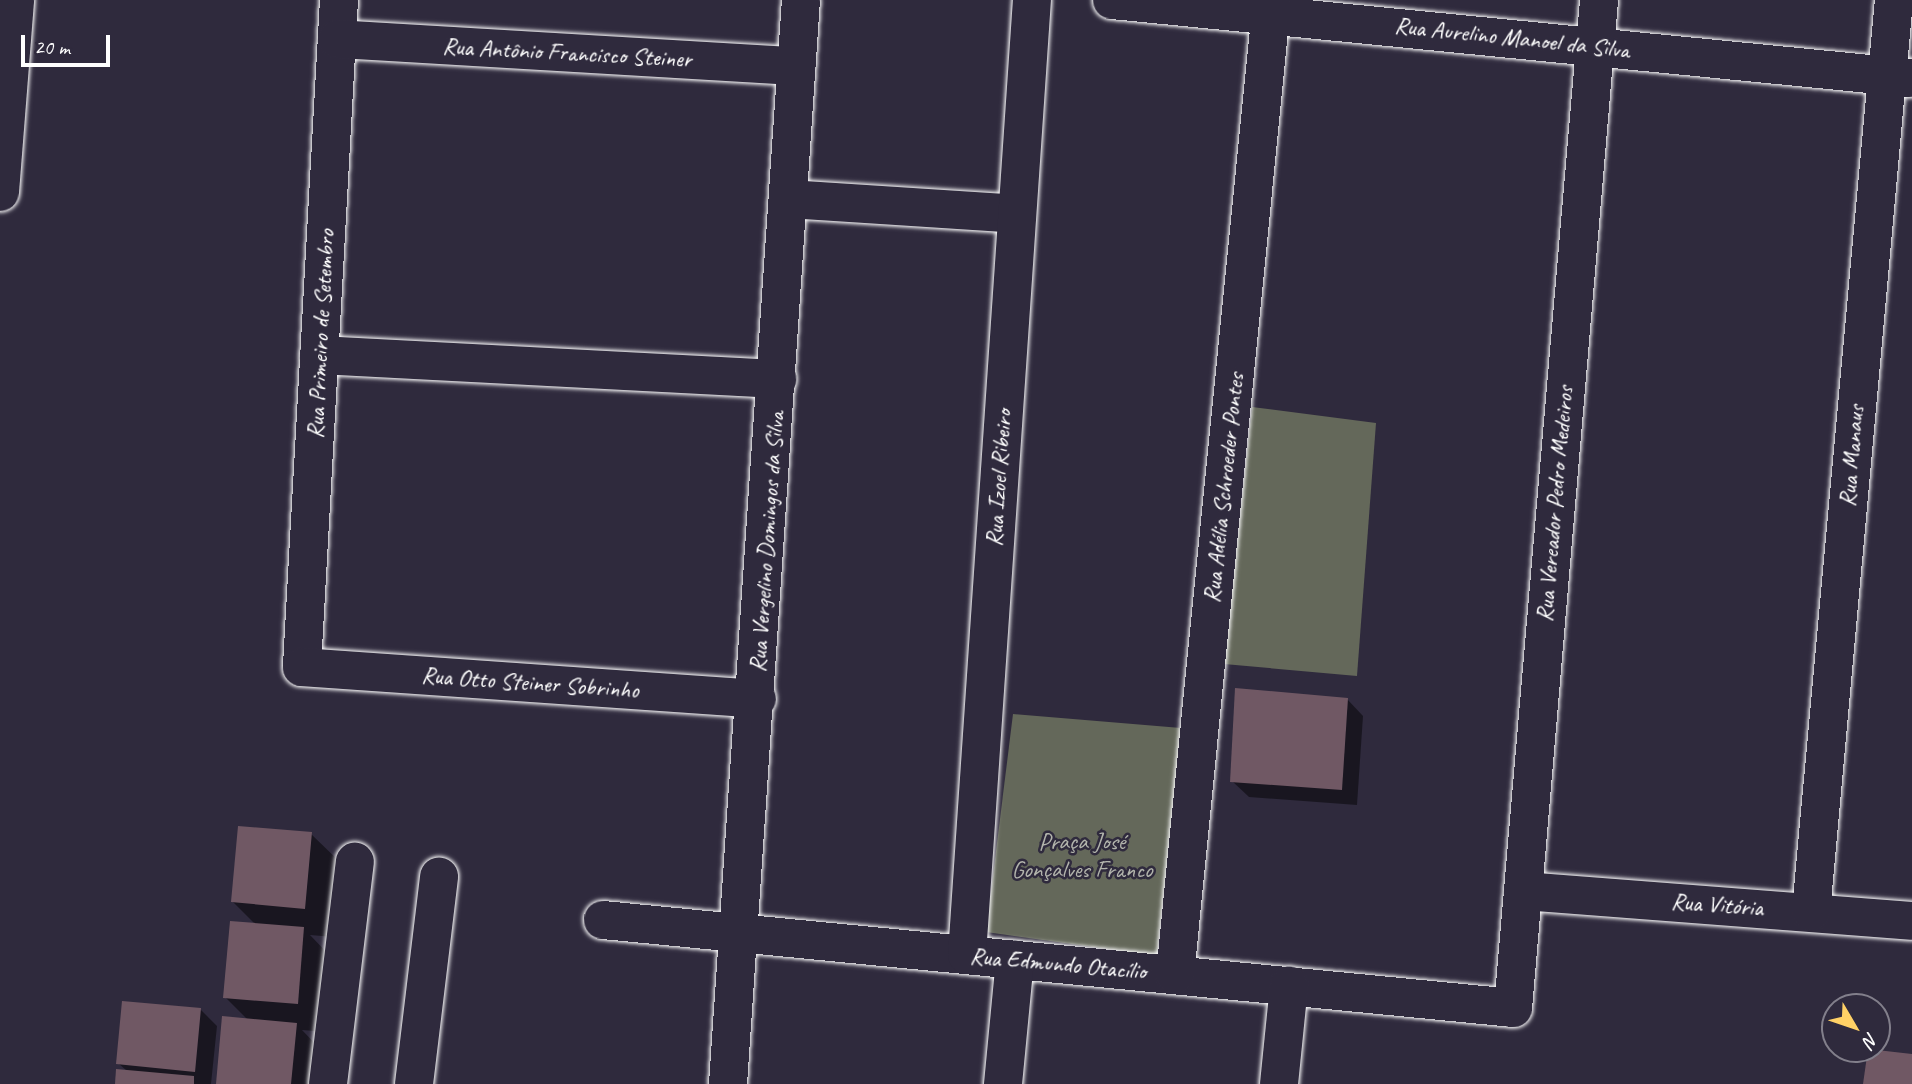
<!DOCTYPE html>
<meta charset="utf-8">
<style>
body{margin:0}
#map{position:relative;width:1912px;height:1084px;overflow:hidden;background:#2f2a3d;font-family:Caveat,sans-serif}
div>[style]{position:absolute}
.green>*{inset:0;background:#64685a}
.shadow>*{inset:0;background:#0007}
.building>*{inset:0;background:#705864}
.roads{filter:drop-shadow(0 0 2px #fff) drop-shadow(0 0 2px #fff)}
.minor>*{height:38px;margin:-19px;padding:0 19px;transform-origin:19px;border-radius:19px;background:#2f2a3d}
span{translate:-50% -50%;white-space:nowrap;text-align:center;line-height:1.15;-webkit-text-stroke:5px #2f2a3d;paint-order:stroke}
.street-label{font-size:24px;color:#fff}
.park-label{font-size:24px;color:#b2b4ac}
.north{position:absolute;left:1821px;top:993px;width:70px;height:70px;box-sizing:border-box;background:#2f2a3d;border:2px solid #827f8b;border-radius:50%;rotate:129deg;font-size:19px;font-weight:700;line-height:28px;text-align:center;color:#fff}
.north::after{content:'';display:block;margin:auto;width:24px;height:32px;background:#ffd166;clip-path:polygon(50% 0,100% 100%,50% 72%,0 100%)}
.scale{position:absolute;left:21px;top:35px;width:89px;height:32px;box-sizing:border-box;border:4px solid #fff;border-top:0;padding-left:9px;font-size:21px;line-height:24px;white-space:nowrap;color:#fff;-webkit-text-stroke:5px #2f2a3d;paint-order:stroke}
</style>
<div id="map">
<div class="green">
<div style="clip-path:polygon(1252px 407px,1376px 423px,1357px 676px,1224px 664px)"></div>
<div style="clip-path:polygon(1013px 714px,1181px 728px,1157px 956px,986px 932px)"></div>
</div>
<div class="shadow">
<div style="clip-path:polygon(1347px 699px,1363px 716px,1357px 805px,1249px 797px,1232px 781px)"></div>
<div style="clip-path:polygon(311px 834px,341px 863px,334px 937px,310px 935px,333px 959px,326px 1032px,302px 1030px,325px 1054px,322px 1084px,217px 1084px,248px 1020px,225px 997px,256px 925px,233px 902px)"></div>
<div style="clip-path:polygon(201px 1010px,217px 1026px,211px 1084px,116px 1084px,127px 1071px,118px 1063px)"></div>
</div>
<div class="building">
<div style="clip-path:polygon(1235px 688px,1348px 698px,1342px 790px,1230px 782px)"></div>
<div style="clip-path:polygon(238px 826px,312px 832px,305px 909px,231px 902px)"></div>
<div style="clip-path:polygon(230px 921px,304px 927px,298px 1004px,223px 998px)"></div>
<div style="clip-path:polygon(122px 1001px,201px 1008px,195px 1072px,116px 1064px)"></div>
<div style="clip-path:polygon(222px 1016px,297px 1023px,291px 1084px,216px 1084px)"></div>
<div style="clip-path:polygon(1868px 1049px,1912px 1054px,1912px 1084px,1863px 1084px)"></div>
<div style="clip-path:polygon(116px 1069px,194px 1076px,194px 1084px,115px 1084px)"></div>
</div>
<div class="roads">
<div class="minor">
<div style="left:339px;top:0;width:668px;rotate:93.18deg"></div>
<div style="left:302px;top:667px;width:456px;rotate:4deg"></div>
<div style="left:1112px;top:0;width:803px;rotate:5.58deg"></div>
<div style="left:337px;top:39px;width:460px;rotate:3.4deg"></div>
<div style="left:0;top:192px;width:193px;rotate:-85.5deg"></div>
<div style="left:788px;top:199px;width:229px;rotate:3.7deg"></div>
<div style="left:319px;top:355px;width:459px;rotate:3deg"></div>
<div style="left:1523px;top:891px;width:390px;rotate:4.4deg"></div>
<div style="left:1811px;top:912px;width:916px;rotate:-84.8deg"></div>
<div style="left:603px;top:920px;width:914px;rotate:5.52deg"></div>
<div style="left:1513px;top:1008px;width:1012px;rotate:-85.12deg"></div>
<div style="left:967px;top:955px;width:957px;rotate:-86.11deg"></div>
<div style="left:1175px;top:975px;width:980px;rotate:-84.32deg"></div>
<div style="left:328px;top:1084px;width:224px;rotate:-83.1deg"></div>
<div style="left:414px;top:1084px;width:209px;rotate:-83.1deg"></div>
<div style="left:728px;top:1084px;width:1086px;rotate:-86.15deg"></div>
<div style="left:1003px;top:1084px;width:125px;rotate:-84.5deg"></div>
<div style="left:1279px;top:1084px;width:99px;rotate:-84.2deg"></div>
</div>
</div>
<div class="street-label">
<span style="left:1512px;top:38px;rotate:6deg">Rua Aurelino Manoel da Silva</span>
<span style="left:567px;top:53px;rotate:3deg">Rua Antônio Francisco Steiner</span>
<span style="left:321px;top:334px;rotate:-87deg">Rua Primeiro de Setembro</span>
<span style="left:1852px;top:456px;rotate:-85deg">Rua Manaus</span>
<span style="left:999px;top:478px;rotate:-86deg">Rua Izoel Ribeiro</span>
<span style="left:1224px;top:488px;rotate:-84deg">Rua Adélia Schroeder Pontes</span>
<span style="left:1555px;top:504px;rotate:-85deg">Rua Vereador Pedro Medeiros</span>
<span style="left:767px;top:542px;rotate:-86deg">Rua Vergelino Domingos da Silva</span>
<span style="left:530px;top:683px;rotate:4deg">Rua Otto Steiner Sobrinho</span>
<span style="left:1717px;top:905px;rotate:4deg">Rua Vitória</span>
<span style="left:1058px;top:964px;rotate:5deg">Rua Edmundo Otacílio</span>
</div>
<div class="park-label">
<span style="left:1082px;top:856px">Praça José<br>Gonçalves Franco</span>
</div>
<div class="north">N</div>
<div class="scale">20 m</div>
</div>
